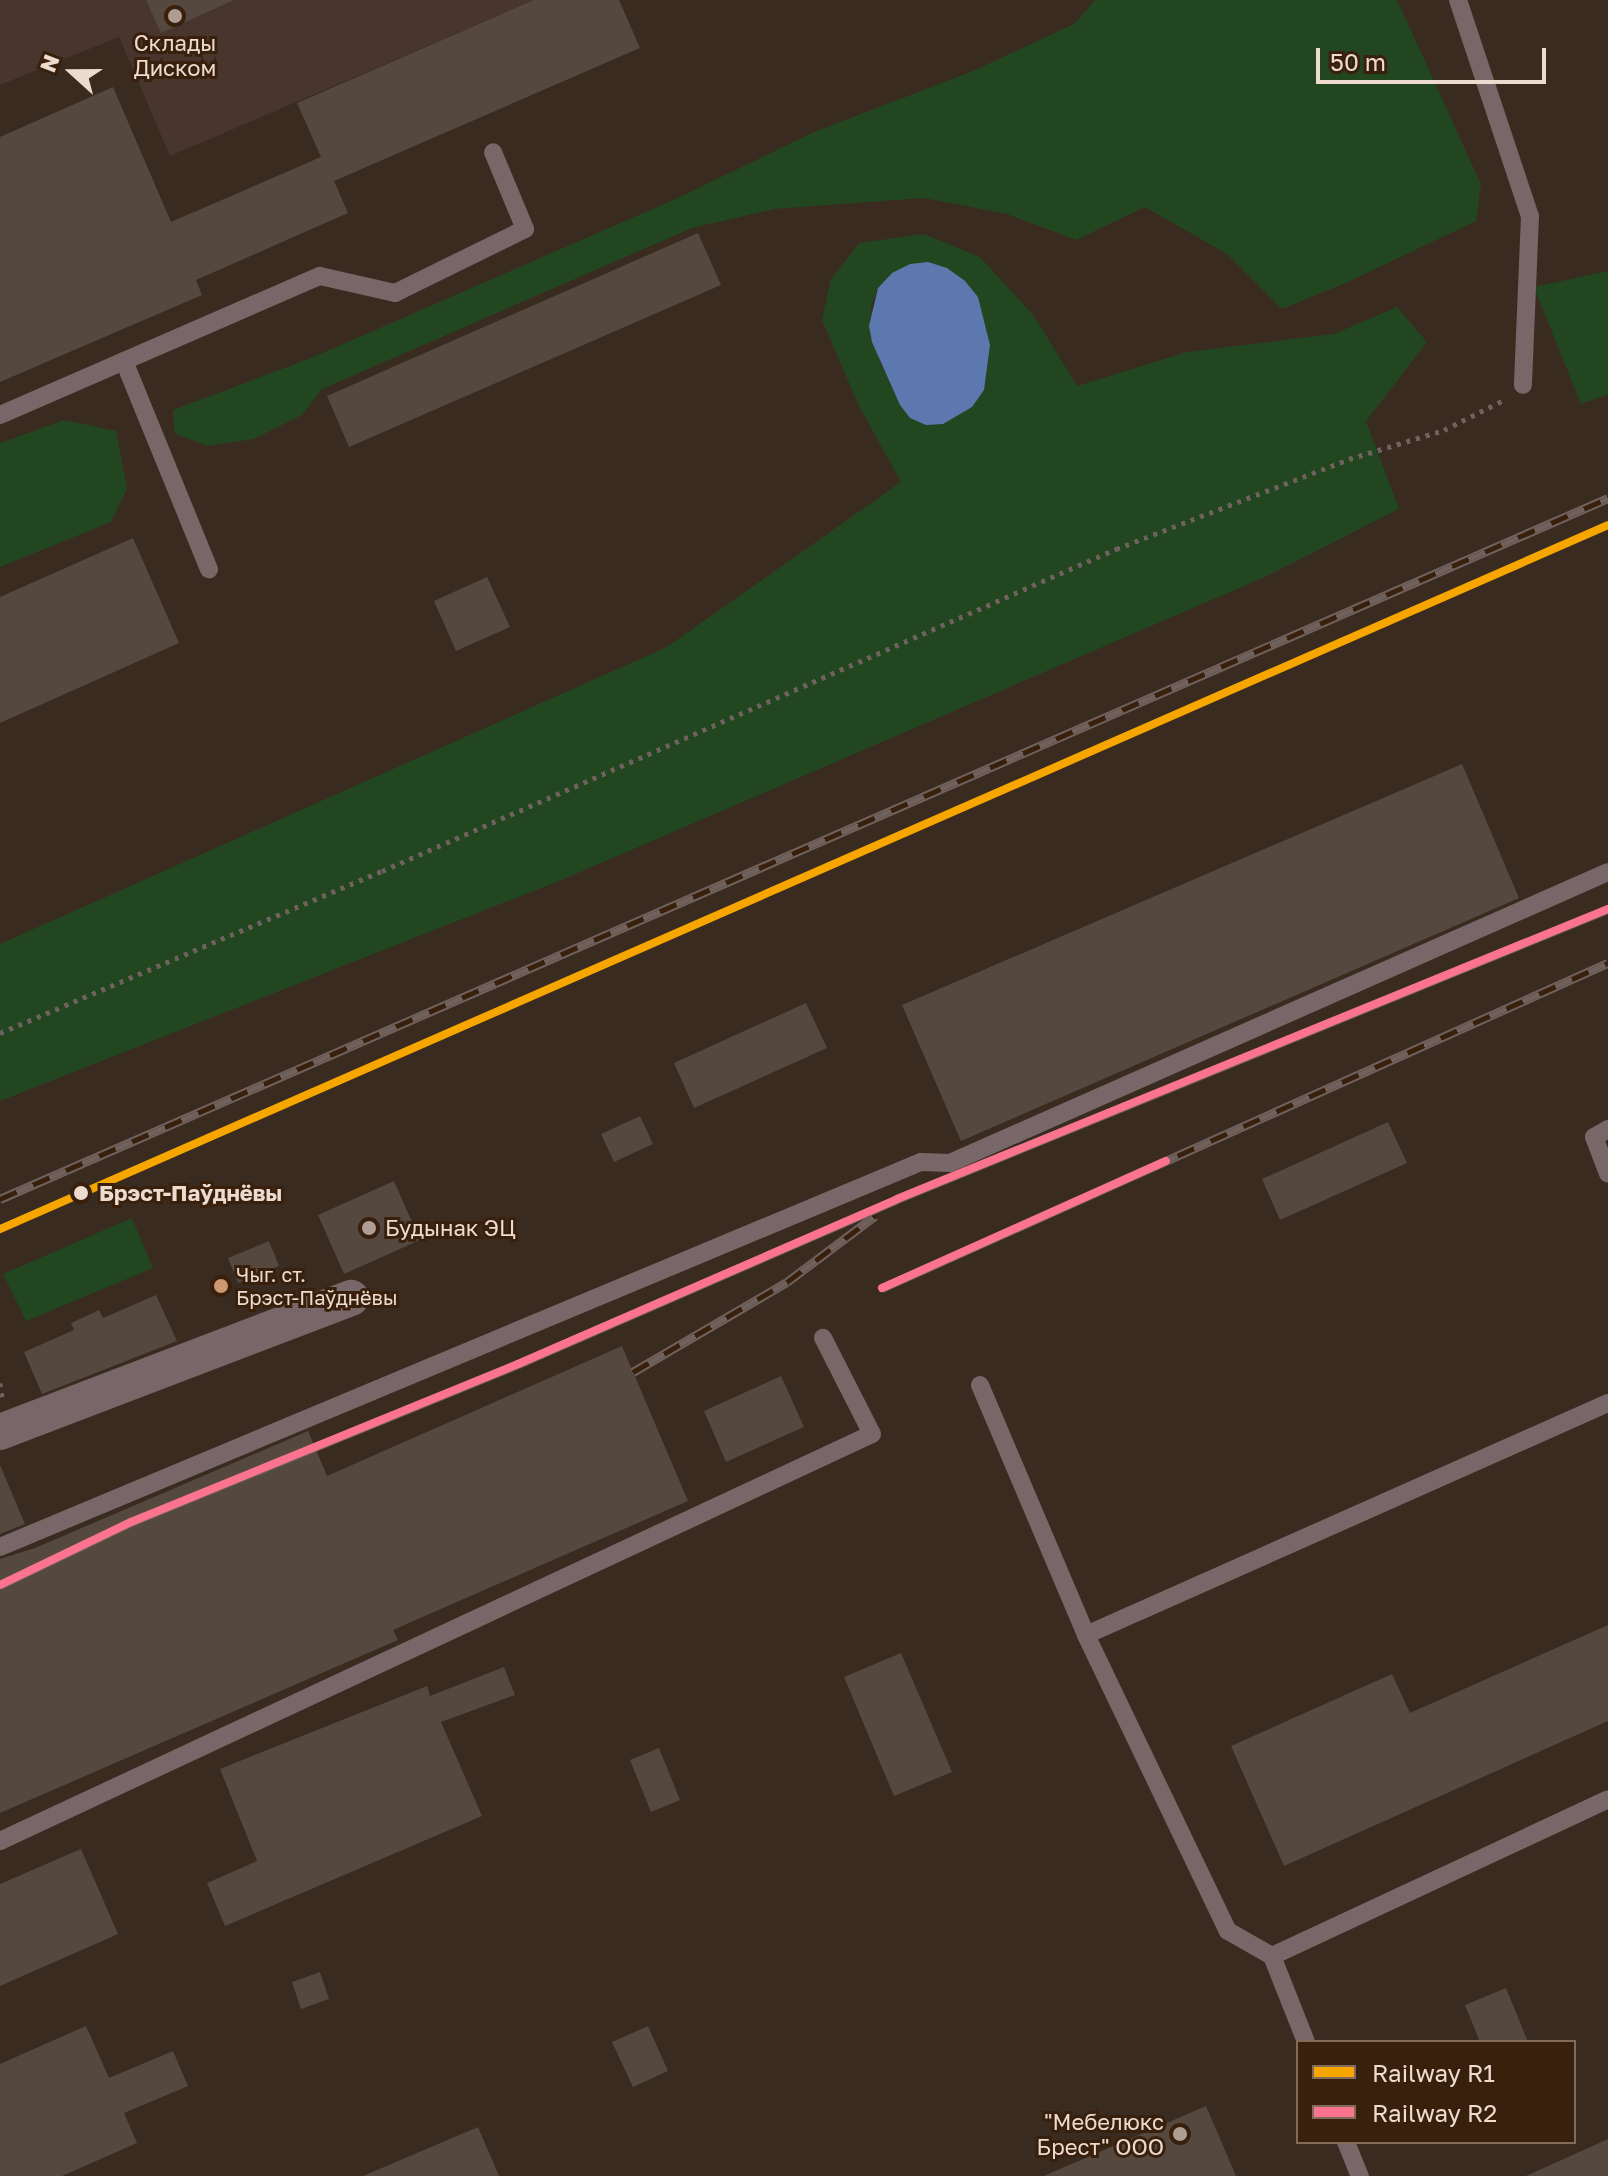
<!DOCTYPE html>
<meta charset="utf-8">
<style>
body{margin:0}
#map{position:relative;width:1608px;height:2176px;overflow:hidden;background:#3a2b20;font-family:"Golos Text",sans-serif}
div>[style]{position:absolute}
.commercial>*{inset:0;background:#47352e}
.green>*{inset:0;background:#224620}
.water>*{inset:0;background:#5d77af}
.building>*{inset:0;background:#54483f}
.path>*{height:5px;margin-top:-2.5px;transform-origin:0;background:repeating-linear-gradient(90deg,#70615f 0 4px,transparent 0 10px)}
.service>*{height:18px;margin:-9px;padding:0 9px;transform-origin:9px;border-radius:9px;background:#786768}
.minor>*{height:36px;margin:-18px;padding:0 18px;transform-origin:18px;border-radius:18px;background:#786768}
.rail>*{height:9px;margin-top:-4.5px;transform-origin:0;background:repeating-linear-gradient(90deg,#39200c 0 18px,#70615d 0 36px);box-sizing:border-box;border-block:2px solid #70615d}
.rail-1>*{height:8px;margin:-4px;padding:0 4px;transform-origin:4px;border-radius:4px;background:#f7a600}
.rail-2>*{height:8px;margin:-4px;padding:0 4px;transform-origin:4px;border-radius:4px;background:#fc738d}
.dots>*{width:22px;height:22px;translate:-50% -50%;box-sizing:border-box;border:4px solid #39200c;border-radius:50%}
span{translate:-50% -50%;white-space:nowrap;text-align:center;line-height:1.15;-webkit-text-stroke:6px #39200c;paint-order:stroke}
.bus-label{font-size:20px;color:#eddbd0}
.left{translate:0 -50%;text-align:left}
.poi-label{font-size:22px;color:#eddbd0}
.right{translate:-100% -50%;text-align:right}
.stop-label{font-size:22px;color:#eddbd0;font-weight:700}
.legend{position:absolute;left:1296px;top:2040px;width:280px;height:104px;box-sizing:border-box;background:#39200c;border:2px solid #816b5a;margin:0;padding:10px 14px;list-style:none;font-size:24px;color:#eddbd0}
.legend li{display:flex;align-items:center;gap:16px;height:40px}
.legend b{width:40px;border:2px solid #816b5a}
.north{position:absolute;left:32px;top:32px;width:80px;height:80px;-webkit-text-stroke:6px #39200c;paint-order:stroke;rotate:291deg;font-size:22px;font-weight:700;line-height:32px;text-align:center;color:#eddbd0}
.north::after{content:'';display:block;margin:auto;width:28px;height:36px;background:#eddbd0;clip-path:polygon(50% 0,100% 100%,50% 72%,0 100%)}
.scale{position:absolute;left:1316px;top:48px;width:230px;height:36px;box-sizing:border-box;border:4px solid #eddbd0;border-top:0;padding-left:10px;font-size:24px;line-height:28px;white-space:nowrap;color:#eddbd0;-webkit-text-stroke:6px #39200c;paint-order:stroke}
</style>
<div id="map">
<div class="commercial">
<div style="clip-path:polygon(0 0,535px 0,170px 156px,119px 37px,0 85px)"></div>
</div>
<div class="green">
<div style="clip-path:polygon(1095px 0,1397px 0,1481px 184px,1476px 221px,1348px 282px,1282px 309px,1227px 254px,1145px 207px,1076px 240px,1007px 214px,924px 198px,775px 209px,692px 228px,322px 389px,302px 415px,254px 439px,208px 446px,175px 434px,173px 410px,311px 358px,680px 197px,814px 132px,973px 71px,1074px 24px)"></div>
<div style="clip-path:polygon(evenodd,924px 234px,980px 257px,1034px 316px,1077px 386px,1187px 352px,1334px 334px,1397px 307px,1427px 342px,1366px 421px,1399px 509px,1265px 577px,564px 879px,0 1101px,0 944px,667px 647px,901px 482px,859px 406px,822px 320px,831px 279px,859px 243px,924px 234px,892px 273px,910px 418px,880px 362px,871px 307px,878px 288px,892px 273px)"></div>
<div style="clip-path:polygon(1608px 271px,1608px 394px,1581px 404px,1534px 287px)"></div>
<div style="clip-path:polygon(64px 420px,116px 431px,127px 489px,111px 522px,0 567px,0 443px)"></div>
<div style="clip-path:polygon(132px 1218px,153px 1268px,26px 1321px,3px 1274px)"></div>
</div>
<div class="water">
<div style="clip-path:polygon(928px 262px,947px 268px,965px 281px,978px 297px,990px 345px,984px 390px,972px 407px,943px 424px,926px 425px,910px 418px,900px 405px,872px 342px,869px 326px,878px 288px,892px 273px,910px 264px)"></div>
</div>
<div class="building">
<div style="clip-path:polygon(146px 0,234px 0,161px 33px)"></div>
<div style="clip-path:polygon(534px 0,619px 0,640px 48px,334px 181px,348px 213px,196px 280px,202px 295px,0 382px,0 137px,113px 87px,171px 222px,321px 157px,297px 103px)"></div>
<div style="clip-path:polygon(698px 233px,721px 285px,349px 447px,327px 396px)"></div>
<div style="clip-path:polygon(133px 538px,179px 643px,0 723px,0 597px)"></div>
<div style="clip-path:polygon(487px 577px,510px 627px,456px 651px,434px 601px)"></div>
<div style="clip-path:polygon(1462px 764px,1519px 898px,961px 1141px,902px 1005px)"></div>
<div style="clip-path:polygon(806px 1003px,827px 1048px,694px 1108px,674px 1063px)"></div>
<div style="clip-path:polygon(640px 1116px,653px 1144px,614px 1162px,601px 1134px)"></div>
<div style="clip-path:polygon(1388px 1122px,1407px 1163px,1280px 1220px,1262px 1179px)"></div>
<div style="clip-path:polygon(394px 1181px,420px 1240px,344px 1274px,318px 1215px)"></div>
<div style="clip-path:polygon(269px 1241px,279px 1266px,238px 1283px,228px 1258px)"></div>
<div style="clip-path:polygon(156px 1295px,177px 1341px,42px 1394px,24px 1352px,74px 1330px,71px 1323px,99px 1310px,103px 1318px)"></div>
<div style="clip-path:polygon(622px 1346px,688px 1501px,393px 1630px,398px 1640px,0 1813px,0 1559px,35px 1548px,308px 1431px,327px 1476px)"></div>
<div style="clip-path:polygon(781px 1376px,804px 1427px,726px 1462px,704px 1411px)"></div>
<div style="clip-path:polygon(0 1465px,25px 1524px,0 1534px)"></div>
<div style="clip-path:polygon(1608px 1625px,1608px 1721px,1284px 1866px,1231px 1746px,1392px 1674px,1410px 1713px)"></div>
<div style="clip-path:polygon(901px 1653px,952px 1772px,894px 1796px,844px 1677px)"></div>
<div style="clip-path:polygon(504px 1667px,515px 1695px,441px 1722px,482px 1816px,225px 1926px,207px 1883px,257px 1861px,220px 1769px,427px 1686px,430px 1696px)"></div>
<div style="clip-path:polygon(659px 1748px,680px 1800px,651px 1812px,630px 1760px)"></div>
<div style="clip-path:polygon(81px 1849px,118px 1934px,0 1986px,0 1884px)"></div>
<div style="clip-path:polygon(320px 1972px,329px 1999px,301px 2009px,292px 1982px)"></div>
<div style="clip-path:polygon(1506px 1988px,1528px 2042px,1480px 2042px,1465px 2005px)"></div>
<div style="clip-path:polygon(86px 2026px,109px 2078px,173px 2051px,188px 2086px,124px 2113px,137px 2143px,62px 2176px,0 2176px,0 2064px)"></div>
<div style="clip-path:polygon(648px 2026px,668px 2071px,633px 2087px,612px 2042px)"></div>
<div style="clip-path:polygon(1206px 2106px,1236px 2176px,1044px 2176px)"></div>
<div style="clip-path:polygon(478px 2127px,499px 2176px,363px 2176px)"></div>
<div style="clip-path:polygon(1608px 2139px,1608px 2176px,1526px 2176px)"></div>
</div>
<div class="path">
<div style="left:0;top:1033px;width:415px;rotate:-23deg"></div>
<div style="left:382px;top:871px;width:802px;rotate:-23.69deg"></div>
<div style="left:1116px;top:549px;width:250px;rotate:-21.1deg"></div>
<div style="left:1349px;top:459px;width:99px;rotate:-17deg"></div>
<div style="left:1444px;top:430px;width:69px;rotate:-26.6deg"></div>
<div style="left:0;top:1383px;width:14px;rotate:82deg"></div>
</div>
<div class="service">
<div style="left:1458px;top:0;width:228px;rotate:71.6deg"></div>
<div style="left:1530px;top:216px;width:169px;rotate:92.4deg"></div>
<div style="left:124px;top:361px;width:225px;rotate:67.8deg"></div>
<div style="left:0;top:415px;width:349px;rotate:-23.5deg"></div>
<div style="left:320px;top:276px;width:77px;rotate:12.8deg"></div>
<div style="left:395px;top:293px;width:145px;rotate:-26.2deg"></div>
<div style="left:525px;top:229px;width:83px;rotate:-112.6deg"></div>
<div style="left:1608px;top:1129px;width:16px;rotate:150deg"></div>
<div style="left:1594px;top:1137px;width:39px;rotate:69deg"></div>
<div style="left:980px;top:1385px;width:272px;rotate:67deg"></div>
<div style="left:1608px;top:1403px;width:571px;rotate:156.04deg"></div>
<div style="left:1086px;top:1635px;width:328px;rotate:64.4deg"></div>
<div style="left:1228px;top:1931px;width:51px;rotate:29.6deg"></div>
<div style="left:1272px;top:1956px;width:371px;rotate:-25deg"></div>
<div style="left:0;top:1547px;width:998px;rotate:-22.69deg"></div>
<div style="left:921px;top:1162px;width:29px;rotate:2deg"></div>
<div style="left:950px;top:1163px;width:719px;rotate:-23.86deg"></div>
<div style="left:0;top:1841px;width:962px;rotate:-25.02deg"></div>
<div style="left:872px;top:1434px;width:108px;rotate:-117deg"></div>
<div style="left:1272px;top:1956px;width:92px;rotate:68.4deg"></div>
<div style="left:1346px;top:2142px;width:37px;rotate:68deg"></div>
</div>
<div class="minor">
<div style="left:0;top:1432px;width:376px;rotate:-20.9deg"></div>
</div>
<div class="rail">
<div style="left:0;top:1199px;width:1754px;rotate:-23.55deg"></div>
<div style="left:882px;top:1288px;width:795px;rotate:-24.12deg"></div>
<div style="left:633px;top:1372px;width:178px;rotate:-30.3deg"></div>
<div style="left:787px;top:1282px;width:110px;rotate:-36.9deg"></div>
<div style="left:0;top:1585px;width:145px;rotate:-25.7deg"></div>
<div style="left:131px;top:1522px;width:418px;rotate:-22.2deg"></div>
<div style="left:518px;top:1364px;width:413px;rotate:-23.5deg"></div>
<div style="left:897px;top:1199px;width:768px;rotate:-22.19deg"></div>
</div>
<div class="rail-1">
<div style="left:0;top:1229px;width:1755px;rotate:-23.64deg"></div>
</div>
<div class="rail-2">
<div style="left:882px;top:1288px;width:311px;rotate:-24.1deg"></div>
<div style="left:0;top:1585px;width:145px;rotate:-25.7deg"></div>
<div style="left:131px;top:1522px;width:418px;rotate:-22.2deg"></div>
<div style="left:518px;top:1364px;width:413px;rotate:-23.5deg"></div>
<div style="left:897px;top:1199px;width:768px;rotate:-22.19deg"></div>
</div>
<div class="dots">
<div style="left:175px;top:16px;background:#ae9d92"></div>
<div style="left:81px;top:1193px;background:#eddbd0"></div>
<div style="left:369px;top:1228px;background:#ae9d92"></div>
<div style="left:221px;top:1286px;background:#cd976f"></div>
<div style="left:1180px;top:2134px;background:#ae9d92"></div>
</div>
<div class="bus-label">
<span class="left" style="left:236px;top:1286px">Чыг. ст.<br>Брэст-Паўднёвы</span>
</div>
<div class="poi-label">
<span style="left:175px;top:55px">Склады<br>Диском</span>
<span class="left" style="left:385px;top:1228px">Будынак ЭЦ</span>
<span class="right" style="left:1164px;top:2134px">"Мебелюкс<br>Брест" ООО</span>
</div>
<div class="stop-label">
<span class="left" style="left:99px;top:1193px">Брэст-Паўднёвы</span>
</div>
<ul class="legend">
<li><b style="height:10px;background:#f7a600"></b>Railway R1</li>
<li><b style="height:10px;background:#fc738d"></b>Railway R2</li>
</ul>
<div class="north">N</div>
<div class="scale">50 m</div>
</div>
